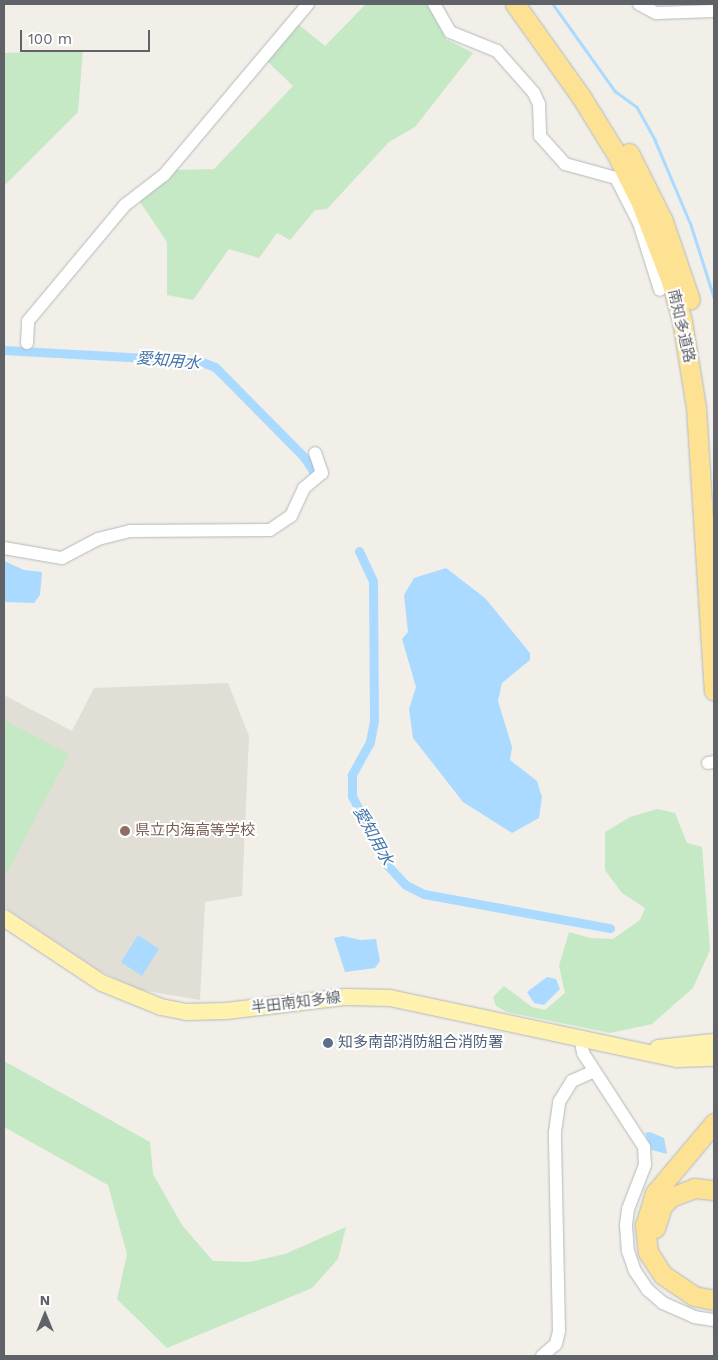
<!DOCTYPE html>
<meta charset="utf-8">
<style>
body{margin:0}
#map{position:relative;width:718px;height:1360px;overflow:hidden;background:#f1efe8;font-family:"Work Sans","Noto Sans JP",sans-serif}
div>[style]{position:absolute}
.education>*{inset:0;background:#e1ded6}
.green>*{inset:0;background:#c5e8c5}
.water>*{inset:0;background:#aadaff}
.stream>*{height:2.5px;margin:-1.25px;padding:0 1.25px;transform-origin:1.25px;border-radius:1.25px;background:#aadaff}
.canal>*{height:9px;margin:-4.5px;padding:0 4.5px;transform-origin:4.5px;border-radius:4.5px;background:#aadaff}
.roads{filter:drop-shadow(0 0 1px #b5b8bc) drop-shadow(0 0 1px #b5b8bc)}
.minor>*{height:12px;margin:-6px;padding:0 6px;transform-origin:6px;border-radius:6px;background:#fff}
.major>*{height:16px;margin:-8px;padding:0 8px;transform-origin:8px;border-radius:8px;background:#fff2af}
.highway>*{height:19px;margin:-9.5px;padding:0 9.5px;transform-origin:9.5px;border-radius:9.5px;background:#fde293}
.dots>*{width:14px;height:14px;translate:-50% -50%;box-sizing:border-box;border:2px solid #fff;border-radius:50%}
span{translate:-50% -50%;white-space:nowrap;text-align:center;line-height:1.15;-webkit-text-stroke:4px #fff;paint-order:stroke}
.street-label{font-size:15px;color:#5f6368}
.education-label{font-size:15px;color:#785e54}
.left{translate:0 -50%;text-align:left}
.service-label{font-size:15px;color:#4e5e75}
.water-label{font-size:16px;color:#4174aa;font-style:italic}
.frame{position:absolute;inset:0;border:5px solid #5f6368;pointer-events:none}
.north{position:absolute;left:20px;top:1290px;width:50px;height:50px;-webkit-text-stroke:4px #fff;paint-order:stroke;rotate:0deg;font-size:14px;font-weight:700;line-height:20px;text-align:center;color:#5f6368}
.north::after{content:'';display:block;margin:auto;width:18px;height:22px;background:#5f6368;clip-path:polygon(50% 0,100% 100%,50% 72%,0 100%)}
.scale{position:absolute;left:20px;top:30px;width:130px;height:22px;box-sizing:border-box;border:2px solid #5f6368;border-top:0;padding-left:6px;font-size:15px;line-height:18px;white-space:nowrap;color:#5f6368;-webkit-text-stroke:4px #fff;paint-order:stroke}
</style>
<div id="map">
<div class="education">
<div style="clip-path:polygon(228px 683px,249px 736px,242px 896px,205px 902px,200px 1000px,140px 990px,98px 970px,4px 907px,4px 695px,72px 731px,94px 688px)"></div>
</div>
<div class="green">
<div style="clip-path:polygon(366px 4px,427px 4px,446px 39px,473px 53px,415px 127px,389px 142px,327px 209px,315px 210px,290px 240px,277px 233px,259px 258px,229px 249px,193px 300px,167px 295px,167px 242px,140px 202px,175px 170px,214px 169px,293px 86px,267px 61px,298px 24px,325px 46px)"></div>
<div style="clip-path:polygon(83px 50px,78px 112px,4px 186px,4px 53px)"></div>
<div style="clip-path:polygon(4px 720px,69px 754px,6px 875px,4px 873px)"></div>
<div style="clip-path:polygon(657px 809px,675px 813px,687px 843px,702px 847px,710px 950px,693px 988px,652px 1024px,610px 1033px,507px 1012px,496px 1006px,493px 997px,504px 986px,532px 1007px,545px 1010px,565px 993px,559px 966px,569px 932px,590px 938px,613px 939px,640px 920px,645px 908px,622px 893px,605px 870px,605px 832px,630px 817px)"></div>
<div style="clip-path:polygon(4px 1061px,150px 1142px,153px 1174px,182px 1225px,213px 1261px,249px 1262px,285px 1254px,346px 1227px,338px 1259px,312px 1288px,167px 1348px,117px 1299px,127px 1254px,108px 1185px,4px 1127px)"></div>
</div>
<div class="water">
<div style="clip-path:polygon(4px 561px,24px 570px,42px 572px,40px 595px,34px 603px,5px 602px)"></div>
<div style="clip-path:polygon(446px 568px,485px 598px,530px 653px,530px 660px,502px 683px,498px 701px,512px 747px,510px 760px,537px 781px,542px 797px,539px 818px,512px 833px,463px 802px,413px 738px,409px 709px,416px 687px,402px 639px,408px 632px,404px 595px,414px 578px)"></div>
<div style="clip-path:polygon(138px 935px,159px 949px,142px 976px,121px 962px)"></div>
<div style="clip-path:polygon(343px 936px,360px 940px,376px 939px,380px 961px,375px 968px,345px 972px,334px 938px)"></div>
<div style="clip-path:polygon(547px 977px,556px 979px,560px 989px,544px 1005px,534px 1003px,527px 992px)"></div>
<div style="clip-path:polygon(650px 1132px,664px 1138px,667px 1154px,652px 1150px,645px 1133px)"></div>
</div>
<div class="stream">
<div style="left:553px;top:4px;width:107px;rotate:54.5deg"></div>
<div style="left:615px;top:91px;width:27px;rotate:36deg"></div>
<div style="left:637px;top:107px;width:38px;rotate:61deg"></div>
<div style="left:655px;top:140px;width:92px;rotate:67deg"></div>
<div style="left:691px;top:225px;width:76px;rotate:72.3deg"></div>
</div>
<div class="canal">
<div style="left:4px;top:350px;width:196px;rotate:3.2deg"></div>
<div style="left:200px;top:361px;width:16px;rotate:22deg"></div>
<div style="left:215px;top:367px;width:127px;rotate:45.3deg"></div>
<div style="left:304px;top:457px;width:20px;rotate:57deg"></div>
<div style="left:359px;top:551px;width:33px;rotate:65deg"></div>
<div style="left:373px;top:581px;width:140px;rotate:89.6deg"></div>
<div style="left:374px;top:721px;width:21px;rotate:101deg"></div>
<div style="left:370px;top:742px;width:38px;rotate:119deg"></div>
<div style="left:352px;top:775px;width:21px;rotate:90deg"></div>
<div style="left:352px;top:796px;width:79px;rotate:62.8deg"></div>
<div style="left:388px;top:866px;width:26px;rotate:47deg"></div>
<div style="left:406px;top:885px;width:20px;rotate:27deg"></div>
<div style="left:424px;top:894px;width:189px;rotate:10.4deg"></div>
</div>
<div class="roads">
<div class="minor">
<div style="left:434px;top:4px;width:32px;rotate:60deg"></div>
<div style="left:450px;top:32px;width:51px;rotate:22deg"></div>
<div style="left:497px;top:51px;width:56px;rotate:48.6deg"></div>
<div style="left:534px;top:93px;width:12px;rotate:66deg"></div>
<div style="left:539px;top:104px;width:32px;rotate:88deg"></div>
<div style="left:540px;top:136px;width:38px;rotate:48deg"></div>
<div style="left:565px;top:164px;width:53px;rotate:15.4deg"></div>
<div style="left:616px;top:178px;width:51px;rotate:62.9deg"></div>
<div style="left:639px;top:223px;width:70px;rotate:72.6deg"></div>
<div style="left:639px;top:4px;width:19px;rotate:28deg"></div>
<div style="left:656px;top:13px;width:58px;rotate:-2deg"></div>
<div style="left:27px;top:343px;width:22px;rotate:-87deg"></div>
<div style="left:28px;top:321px;width:151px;rotate:-50.1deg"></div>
<div style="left:125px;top:205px;width:49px;rotate:-37.6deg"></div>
<div style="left:164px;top:175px;width:224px;rotate:-49.9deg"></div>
<div style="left:4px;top:548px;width:59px;rotate:9.8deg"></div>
<div style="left:62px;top:558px;width:41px;rotate:-27.8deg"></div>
<div style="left:98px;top:539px;width:33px;rotate:-14deg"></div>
<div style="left:130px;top:531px;width:140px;rotate:-0.4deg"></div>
<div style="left:270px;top:530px;width:25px;rotate:-34deg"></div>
<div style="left:291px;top:516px;width:31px;rotate:-65deg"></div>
<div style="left:304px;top:488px;width:23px;rotate:-40deg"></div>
<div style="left:322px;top:473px;width:21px;rotate:-109deg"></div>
<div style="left:708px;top:763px;width:6px;rotate:-9deg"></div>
<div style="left:580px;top:1037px;width:16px;rotate:79deg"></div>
<div style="left:583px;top:1053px;width:112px;rotate:57deg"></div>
<div style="left:644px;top:1147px;width:18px;rotate:87deg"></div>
<div style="left:645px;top:1165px;width:47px;rotate:111.1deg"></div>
<div style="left:628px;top:1209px;width:16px;rotate:97deg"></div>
<div style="left:626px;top:1225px;width:26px;rotate:86deg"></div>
<div style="left:628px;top:1251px;width:21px;rotate:71deg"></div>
<div style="left:635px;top:1271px;width:23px;rotate:56deg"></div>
<div style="left:648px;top:1290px;width:20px;rotate:41deg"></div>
<div style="left:663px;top:1303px;width:34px;rotate:24deg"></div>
<div style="left:694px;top:1317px;width:20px;rotate:9deg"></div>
<div style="left:542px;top:1356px;width:18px;rotate:-41deg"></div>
<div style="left:556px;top:1344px;width:13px;rotate:-77deg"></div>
<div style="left:559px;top:1331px;width:199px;rotate:-91.2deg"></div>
<div style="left:555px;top:1132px;width:30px;rotate:-82deg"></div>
<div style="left:559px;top:1102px;width:25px;rotate:-58deg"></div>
<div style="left:572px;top:1081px;width:24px;rotate:-24deg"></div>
</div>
<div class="major">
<div style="left:4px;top:918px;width:118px;rotate:33.6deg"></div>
<div style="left:102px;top:983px;width:64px;rotate:22.1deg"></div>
<div style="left:161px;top:1007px;width:25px;rotate:11deg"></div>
<div style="left:186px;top:1012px;width:40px;rotate:-1.4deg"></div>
<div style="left:226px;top:1011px;width:121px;rotate:-6.7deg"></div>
<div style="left:346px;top:997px;width:44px;rotate:1.3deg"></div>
<div style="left:390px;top:998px;width:294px;rotate:12deg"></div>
<div style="left:678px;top:1059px;width:36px;rotate:-2deg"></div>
<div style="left:658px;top:1048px;width:56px;rotate:-6.1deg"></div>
</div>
<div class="highway">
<div style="left:515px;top:4px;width:112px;rotate:54.5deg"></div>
<div style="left:580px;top:95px;width:70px;rotate:58.3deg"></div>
<div style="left:617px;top:155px;width:54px;rotate:63.4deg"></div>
<div style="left:641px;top:203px;width:84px;rotate:69deg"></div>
<div style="left:671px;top:281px;width:41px;rotate:74.6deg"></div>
<div style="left:682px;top:321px;width:87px;rotate:80.8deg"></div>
<div style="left:696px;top:407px;width:284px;rotate:86.4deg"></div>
<div style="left:629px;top:153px;width:76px;rotate:63.4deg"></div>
<div style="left:663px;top:221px;width:83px;rotate:71.1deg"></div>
<div style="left:714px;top:1123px;width:92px;rotate:130.1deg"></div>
<div style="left:655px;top:1193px;width:34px;rotate:107deg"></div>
<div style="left:645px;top:1225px;width:27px;rotate:84deg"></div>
<div style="left:648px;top:1252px;width:27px;rotate:57deg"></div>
<div style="left:663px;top:1275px;width:37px;rotate:34deg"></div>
<div style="left:694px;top:1296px;width:20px;rotate:11deg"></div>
<div style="left:655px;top:1228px;width:23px;rotate:-72deg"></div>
<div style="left:662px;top:1206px;width:13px;rotate:-45deg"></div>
<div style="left:671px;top:1197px;width:25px;rotate:-21deg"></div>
<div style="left:694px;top:1188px;width:20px;rotate:6deg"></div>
</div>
</div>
<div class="dots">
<div style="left:125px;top:831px;background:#8d6e63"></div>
<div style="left:328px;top:1043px;background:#5c6f8a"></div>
</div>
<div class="street-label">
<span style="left:681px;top:326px;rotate:77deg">南知多道路</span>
<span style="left:296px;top:1003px;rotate:-7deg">半田南知多線</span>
</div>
<div class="education-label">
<span class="left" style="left:135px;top:831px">県立内海高等学校</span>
</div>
<div class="service-label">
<span class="left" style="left:338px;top:1043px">知多南部消防組合消防署</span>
</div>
<div class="water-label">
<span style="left:168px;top:361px;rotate:5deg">愛知用水</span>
<span style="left:373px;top:836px;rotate:61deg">愛知用水</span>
</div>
<div class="frame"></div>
<div class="north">N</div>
<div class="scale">100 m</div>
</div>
